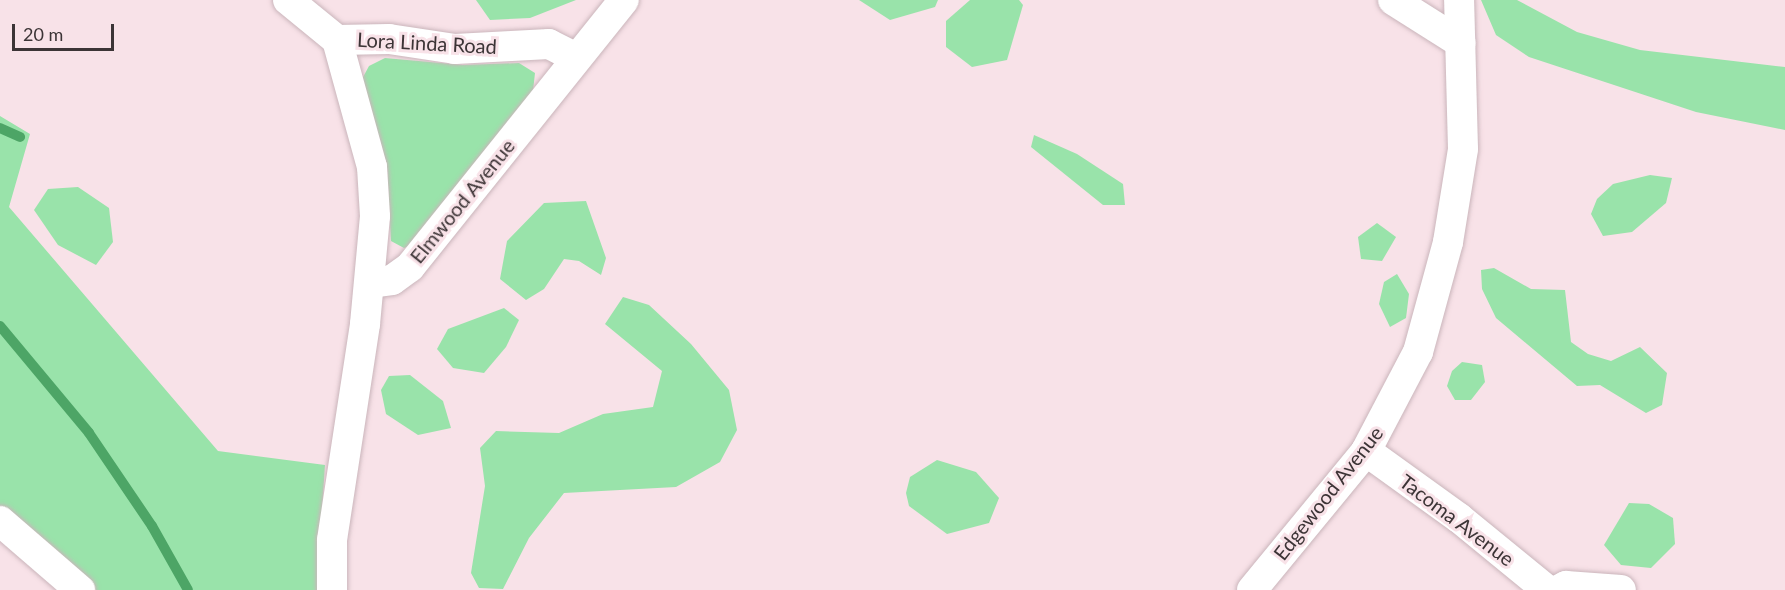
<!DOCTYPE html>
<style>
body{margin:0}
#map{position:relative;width:1785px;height:590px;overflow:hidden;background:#f8e2e8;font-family:Lato,sans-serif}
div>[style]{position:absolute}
.green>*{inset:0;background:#99e3aa}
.stream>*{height:10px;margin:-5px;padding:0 5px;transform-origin:5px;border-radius:5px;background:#4da566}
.roads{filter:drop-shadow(0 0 2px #cab5bb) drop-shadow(0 0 2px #cab5bb)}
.minor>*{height:30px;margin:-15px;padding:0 15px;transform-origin:15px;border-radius:15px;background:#fff}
span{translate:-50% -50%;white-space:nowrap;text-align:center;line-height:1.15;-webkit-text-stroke:6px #f8e2e8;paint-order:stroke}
.street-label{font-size:20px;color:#3c3436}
.scale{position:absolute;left:12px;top:24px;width:102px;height:27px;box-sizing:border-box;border:3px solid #3c3436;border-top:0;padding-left:8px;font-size:18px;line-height:21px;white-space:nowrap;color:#3c3436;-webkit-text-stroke:4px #f8e2e8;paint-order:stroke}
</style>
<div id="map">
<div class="green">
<div style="clip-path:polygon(476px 0,576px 0,530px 18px,490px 20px)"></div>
<div style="clip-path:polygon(859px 0,938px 0,935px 7px,890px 20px)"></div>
<div style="clip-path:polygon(970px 0,1019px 0,1023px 5px,1007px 60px,972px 67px,946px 47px,946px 21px)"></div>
<div style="clip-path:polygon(1481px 0,1517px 0,1577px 32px,1640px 50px,1785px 67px,1785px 130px,1696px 112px,1529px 57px,1496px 35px)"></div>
<div style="clip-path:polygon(385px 58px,463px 65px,519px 63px,535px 73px,532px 100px,415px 243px,404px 248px,391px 241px,387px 168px,362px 79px,369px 66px)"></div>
<div style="clip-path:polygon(0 116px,30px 134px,9px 207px,218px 451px,325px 465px,317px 590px,95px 590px,0 507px)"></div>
<div style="clip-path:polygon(1034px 135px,1077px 154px,1123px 184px,1125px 205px,1103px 205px,1031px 147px)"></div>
<div style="clip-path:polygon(1650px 175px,1672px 178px,1666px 203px,1632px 232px,1603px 236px,1591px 214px,1597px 199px,1613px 184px)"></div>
<div style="clip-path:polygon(78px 187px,109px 208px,113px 242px,96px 265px,58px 245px,34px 210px,48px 189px)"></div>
<div style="clip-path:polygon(586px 201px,606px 258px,601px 275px,579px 261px,564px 259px,544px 289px,526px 300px,500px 279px,507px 241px,544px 203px)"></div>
<div style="clip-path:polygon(1377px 223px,1396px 237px,1382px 261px,1361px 259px,1358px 237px)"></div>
<div style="clip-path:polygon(1494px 268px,1531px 289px,1565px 290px,1571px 342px,1588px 354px,1611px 361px,1640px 347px,1667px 373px,1662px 405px,1646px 413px,1600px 385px,1577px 386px,1496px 318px,1482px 289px,1481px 270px)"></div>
<div style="clip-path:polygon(1397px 274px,1409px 294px,1406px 318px,1390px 327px,1379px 304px,1384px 282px)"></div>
<div style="clip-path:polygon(623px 297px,649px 305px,691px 344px,729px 390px,737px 430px,720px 462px,676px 487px,564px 493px,529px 538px,503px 589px,479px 588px,471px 573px,485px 486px,480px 448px,496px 431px,559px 433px,603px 414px,653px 407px,662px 371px,605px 324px)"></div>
<div style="clip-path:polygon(504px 308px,519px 320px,506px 347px,484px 373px,453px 368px,437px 349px,448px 329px)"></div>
<div style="clip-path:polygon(1462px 362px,1482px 365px,1485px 382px,1471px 400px,1455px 400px,1447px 386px,1452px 371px)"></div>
<div style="clip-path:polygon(410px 375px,443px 401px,451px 428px,418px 435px,386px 414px,381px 390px,389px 376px)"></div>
<div style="clip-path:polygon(937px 460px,976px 472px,999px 498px,989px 523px,947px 534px,909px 506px,906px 493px,910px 477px)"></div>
<div style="clip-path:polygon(1629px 503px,1649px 504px,1673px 518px,1675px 544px,1651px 568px,1621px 565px,1604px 545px)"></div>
</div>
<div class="stream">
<div style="left:0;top:128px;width:22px;rotate:24deg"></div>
<div style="left:0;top:326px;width:139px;rotate:50.2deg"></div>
<div style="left:89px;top:433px;width:112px;rotate:55.9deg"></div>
<div style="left:152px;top:526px;width:73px;rotate:60.6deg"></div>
</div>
<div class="roads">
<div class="minor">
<div style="left:288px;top:0;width:63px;rotate:39.2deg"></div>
<div style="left:337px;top:40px;width:52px;rotate:-1.1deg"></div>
<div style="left:389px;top:39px;width:67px;rotate:8.6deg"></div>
<div style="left:455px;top:49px;width:94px;rotate:-3deg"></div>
<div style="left:549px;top:44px;width:30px;rotate:27deg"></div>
<div style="left:1393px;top:0;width:80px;rotate:32.3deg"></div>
<div style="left:371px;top:283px;width:21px;rotate:-8deg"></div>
<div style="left:392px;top:280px;width:22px;rotate:-36deg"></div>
<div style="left:410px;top:267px;width:342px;rotate:-51.3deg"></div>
<div style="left:1366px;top:451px;width:115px;rotate:35.8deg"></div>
<div style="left:1459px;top:518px;width:114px;rotate:39.3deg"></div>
<div style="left:0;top:521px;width:106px;rotate:40.8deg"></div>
<div style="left:332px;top:590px;width:50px;rotate:-90deg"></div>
<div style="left:332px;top:540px;width:219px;rotate:-81.3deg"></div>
<div style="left:365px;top:324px;width:108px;rotate:-84.7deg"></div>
<div style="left:375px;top:216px;width:49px;rotate:-93.5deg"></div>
<div style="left:372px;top:167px;width:132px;rotate:-105.4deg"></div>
<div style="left:1252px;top:590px;width:180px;rotate:-50.6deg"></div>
<div style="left:1366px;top:451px;width:112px;rotate:-62.3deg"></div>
<div style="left:1418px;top:352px;width:114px;rotate:-74.7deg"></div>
<div style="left:1448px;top:242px;width:94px;rotate:-80.8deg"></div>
<div style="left:1463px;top:149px;width:149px;rotate:-91.5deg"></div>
<div style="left:1558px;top:590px;width:9px;rotate:-27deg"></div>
<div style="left:1566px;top:586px;width:55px;rotate:4.2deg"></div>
</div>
</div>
<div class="street-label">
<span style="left:427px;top:43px;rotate:3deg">Lora Linda Road</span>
<span style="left:462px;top:201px;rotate:-51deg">Elmwood Avenue</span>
<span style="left:1328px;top:493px;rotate:-52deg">Edgewood Avenue</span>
<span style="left:1457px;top:520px;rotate:37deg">Tacoma Avenue</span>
</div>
<div class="scale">20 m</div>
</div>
